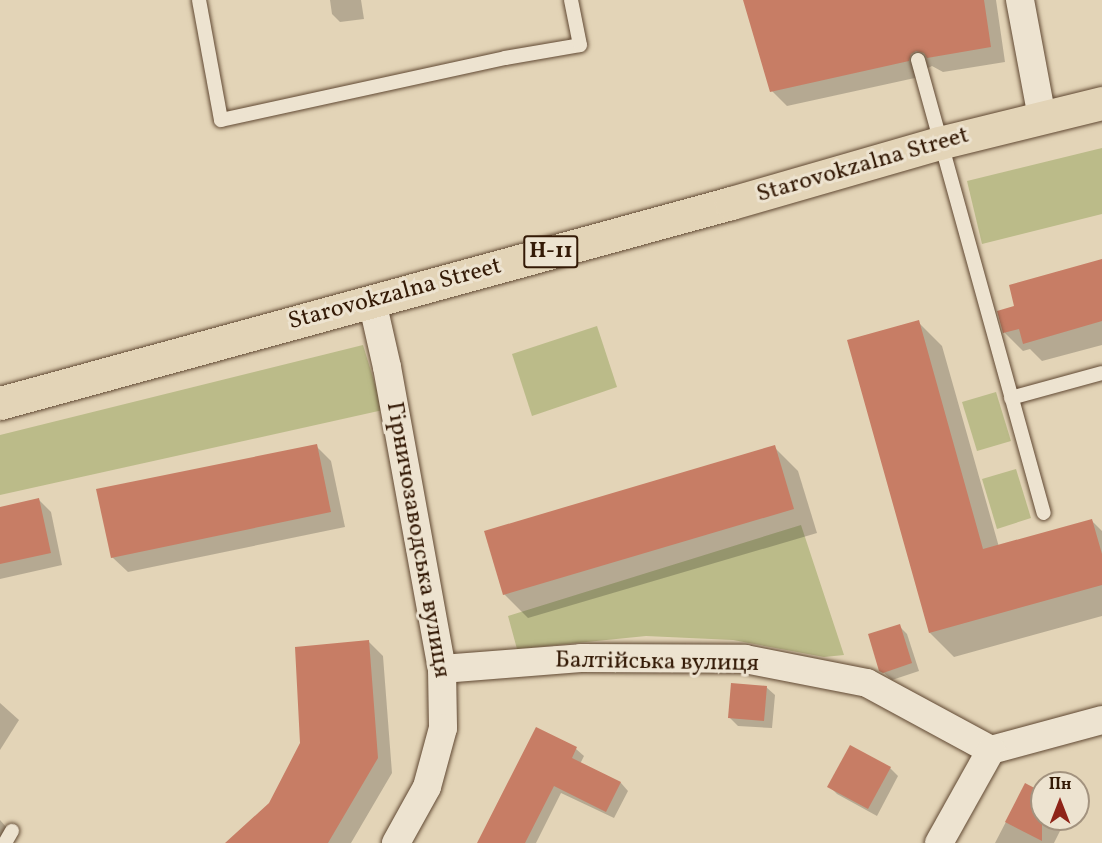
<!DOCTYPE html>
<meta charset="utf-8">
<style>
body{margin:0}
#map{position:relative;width:1102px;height:843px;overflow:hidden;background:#e3d4b7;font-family:Vollkorn,serif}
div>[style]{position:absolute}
.green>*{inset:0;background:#bbbb89}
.shadow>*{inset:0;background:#0003}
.building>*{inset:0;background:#c77d65}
.roads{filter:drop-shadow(0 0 2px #604832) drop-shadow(0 0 2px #604832)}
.service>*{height:14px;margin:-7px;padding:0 7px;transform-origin:7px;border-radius:7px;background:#ede3d0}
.minor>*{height:28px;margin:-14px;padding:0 14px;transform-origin:14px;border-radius:14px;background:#ede3d0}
.primary>*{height:33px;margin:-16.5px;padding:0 16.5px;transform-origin:16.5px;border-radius:16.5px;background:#e3d4b7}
span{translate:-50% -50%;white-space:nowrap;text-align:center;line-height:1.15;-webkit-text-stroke:6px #ede3d0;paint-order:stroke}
.shield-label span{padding:2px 4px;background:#ede3d0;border:2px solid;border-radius:4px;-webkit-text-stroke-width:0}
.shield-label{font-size:22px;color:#341a06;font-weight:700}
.street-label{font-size:24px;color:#341a06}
.north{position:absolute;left:1030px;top:771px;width:60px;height:60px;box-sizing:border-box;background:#ede3d0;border:2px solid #a3937f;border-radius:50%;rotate:0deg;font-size:16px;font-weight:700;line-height:24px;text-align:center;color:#341a06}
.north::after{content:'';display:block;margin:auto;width:21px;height:27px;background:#8f2418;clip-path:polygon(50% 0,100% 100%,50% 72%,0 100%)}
</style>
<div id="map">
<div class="green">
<div style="clip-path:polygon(1102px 148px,1102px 214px,982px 244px,967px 181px)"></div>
<div style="clip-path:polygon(597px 326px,617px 387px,532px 416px,512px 354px)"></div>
<div style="clip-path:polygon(363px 345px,383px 410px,0 495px,0 435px)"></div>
<div style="clip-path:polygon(996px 392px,1011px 441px,977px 451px,962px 402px)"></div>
<div style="clip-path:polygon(1016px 469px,1031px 518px,997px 529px,982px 479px)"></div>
<div style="clip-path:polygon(801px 525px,844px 655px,824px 657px,733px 640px,646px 636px,517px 649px,508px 616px)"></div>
</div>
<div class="shadow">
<div style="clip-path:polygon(330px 0,361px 0,364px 19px,340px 22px,332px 14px)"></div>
<div style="clip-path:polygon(745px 0,996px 0,1005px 62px,943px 72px,932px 66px,926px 69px,924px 76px,787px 106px,772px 91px)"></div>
<div style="clip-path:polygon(1102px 262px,1102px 345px,1042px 361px,1030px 349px,1023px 351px,1005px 333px,999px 312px,1016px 307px)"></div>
<div style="clip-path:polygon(918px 322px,942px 346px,999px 547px,1092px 521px,1102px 531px,1102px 616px,954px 657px,930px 633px)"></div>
<div style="clip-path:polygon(316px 446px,331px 461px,345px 527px,128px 572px,112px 557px)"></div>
<div style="clip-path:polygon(774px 447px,798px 471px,817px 533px,528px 618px,504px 594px)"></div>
<div style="clip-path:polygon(39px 500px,51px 512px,62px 565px,0 579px,0 508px)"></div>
<div style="clip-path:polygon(899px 626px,907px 634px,919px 671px,892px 680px,881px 670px)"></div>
<div style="clip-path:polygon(368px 641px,383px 656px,392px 773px,351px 843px,243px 843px,270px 804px)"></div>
<div style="clip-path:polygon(766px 687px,775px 695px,772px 728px,738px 726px,730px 718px)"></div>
<div style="clip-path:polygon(0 703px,19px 720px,0 750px)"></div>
<div style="clip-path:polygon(537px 729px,576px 749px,584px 756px,580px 764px,621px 783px,628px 791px,614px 818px,561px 793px,536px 843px,479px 843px)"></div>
<div style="clip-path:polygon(890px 768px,898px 776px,877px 816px,837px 794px,829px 786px)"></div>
<div style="clip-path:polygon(1025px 785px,1042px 794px,1042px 819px,1066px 819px,1054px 843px,995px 843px)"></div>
<div style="clip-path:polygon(0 820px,8px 829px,0 843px)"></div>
</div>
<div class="building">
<div style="clip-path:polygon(743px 0,984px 0,991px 47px,927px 58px,924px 53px,916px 51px,911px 54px,909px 61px,770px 92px)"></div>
<div style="clip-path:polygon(1102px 259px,1102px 321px,1023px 344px,1019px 329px,1003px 333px,997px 311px,1014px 306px,1009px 285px)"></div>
<div style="clip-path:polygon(919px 320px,983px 549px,1092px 519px,1102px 554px,1102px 585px,929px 633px,847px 340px)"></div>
<div style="clip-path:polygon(317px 444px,331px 512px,111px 558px,96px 489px)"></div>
<div style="clip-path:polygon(775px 445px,794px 509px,503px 595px,484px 531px)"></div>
<div style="clip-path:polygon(39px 498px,51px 553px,0 564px,0 507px)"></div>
<div style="clip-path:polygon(900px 624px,912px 663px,883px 673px,879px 671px,868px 634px)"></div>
<div style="clip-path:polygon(369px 640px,378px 758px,328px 843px,225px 843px,269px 803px,300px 743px,295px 647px)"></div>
<div style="clip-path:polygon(731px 683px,767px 686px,764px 721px,728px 718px)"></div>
<div style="clip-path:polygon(536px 727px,577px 747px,572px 758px,621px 782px,606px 812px,554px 786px,525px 843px,477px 843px)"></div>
<div style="clip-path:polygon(850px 745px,891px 767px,868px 809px,827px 787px)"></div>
<div style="clip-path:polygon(1025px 783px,1042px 792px,1042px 841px,1005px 822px)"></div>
</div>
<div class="roads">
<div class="service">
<div style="left:199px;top:0;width:122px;rotate:79.6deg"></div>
<div style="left:221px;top:120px;width:291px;rotate:-12.3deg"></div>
<div style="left:505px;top:58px;width:76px;rotate:-9.8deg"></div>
<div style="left:580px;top:45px;width:46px;rotate:-101.3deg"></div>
<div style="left:918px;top:60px;width:470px;rotate:74.5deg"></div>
<div style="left:1011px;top:398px;width:94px;rotate:-15.4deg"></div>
<div style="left:5px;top:843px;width:14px;rotate:-60deg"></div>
</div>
<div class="minor">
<div style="left:1020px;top:0;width:120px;rotate:79.4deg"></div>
<div style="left:372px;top:301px;width:68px;rotate:77.2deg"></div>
<div style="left:387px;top:367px;width:307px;rotate:79.7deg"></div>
<div style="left:442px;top:669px;width:59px;rotate:89deg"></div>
<div style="left:443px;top:728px;width:61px;rotate:105.2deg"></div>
<div style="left:427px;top:787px;width:64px;rotate:119deg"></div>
<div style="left:442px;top:669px;width:139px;rotate:-4.5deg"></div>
<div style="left:581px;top:658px;width:164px;rotate:0.3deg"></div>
<div style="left:745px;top:659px;width:124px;rotate:11.1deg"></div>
<div style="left:867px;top:683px;width:141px;rotate:28.4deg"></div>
<div style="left:991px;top:750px;width:115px;rotate:-15.1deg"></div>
<div style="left:939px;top:843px;width:107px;rotate:-60.8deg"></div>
</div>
<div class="primary">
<div style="left:0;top:403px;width:758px;rotate:-15.3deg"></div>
<div style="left:731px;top:203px;width:216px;rotate:-16.1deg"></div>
<div style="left:939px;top:143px;width:168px;rotate:-13.8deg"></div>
</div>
</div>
<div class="shield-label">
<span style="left:551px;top:252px">Н-11</span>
</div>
<div class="street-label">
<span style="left:863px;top:166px;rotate:-16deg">Starovokzalna Street</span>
<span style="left:395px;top:295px;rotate:-15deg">Starovokzalna Street</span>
<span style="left:417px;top:540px;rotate:80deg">Гірничозаводська вулиця</span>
<span style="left:657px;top:663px;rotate:1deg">Балтійська вулиця</span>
</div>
<div class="north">Пн</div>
</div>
